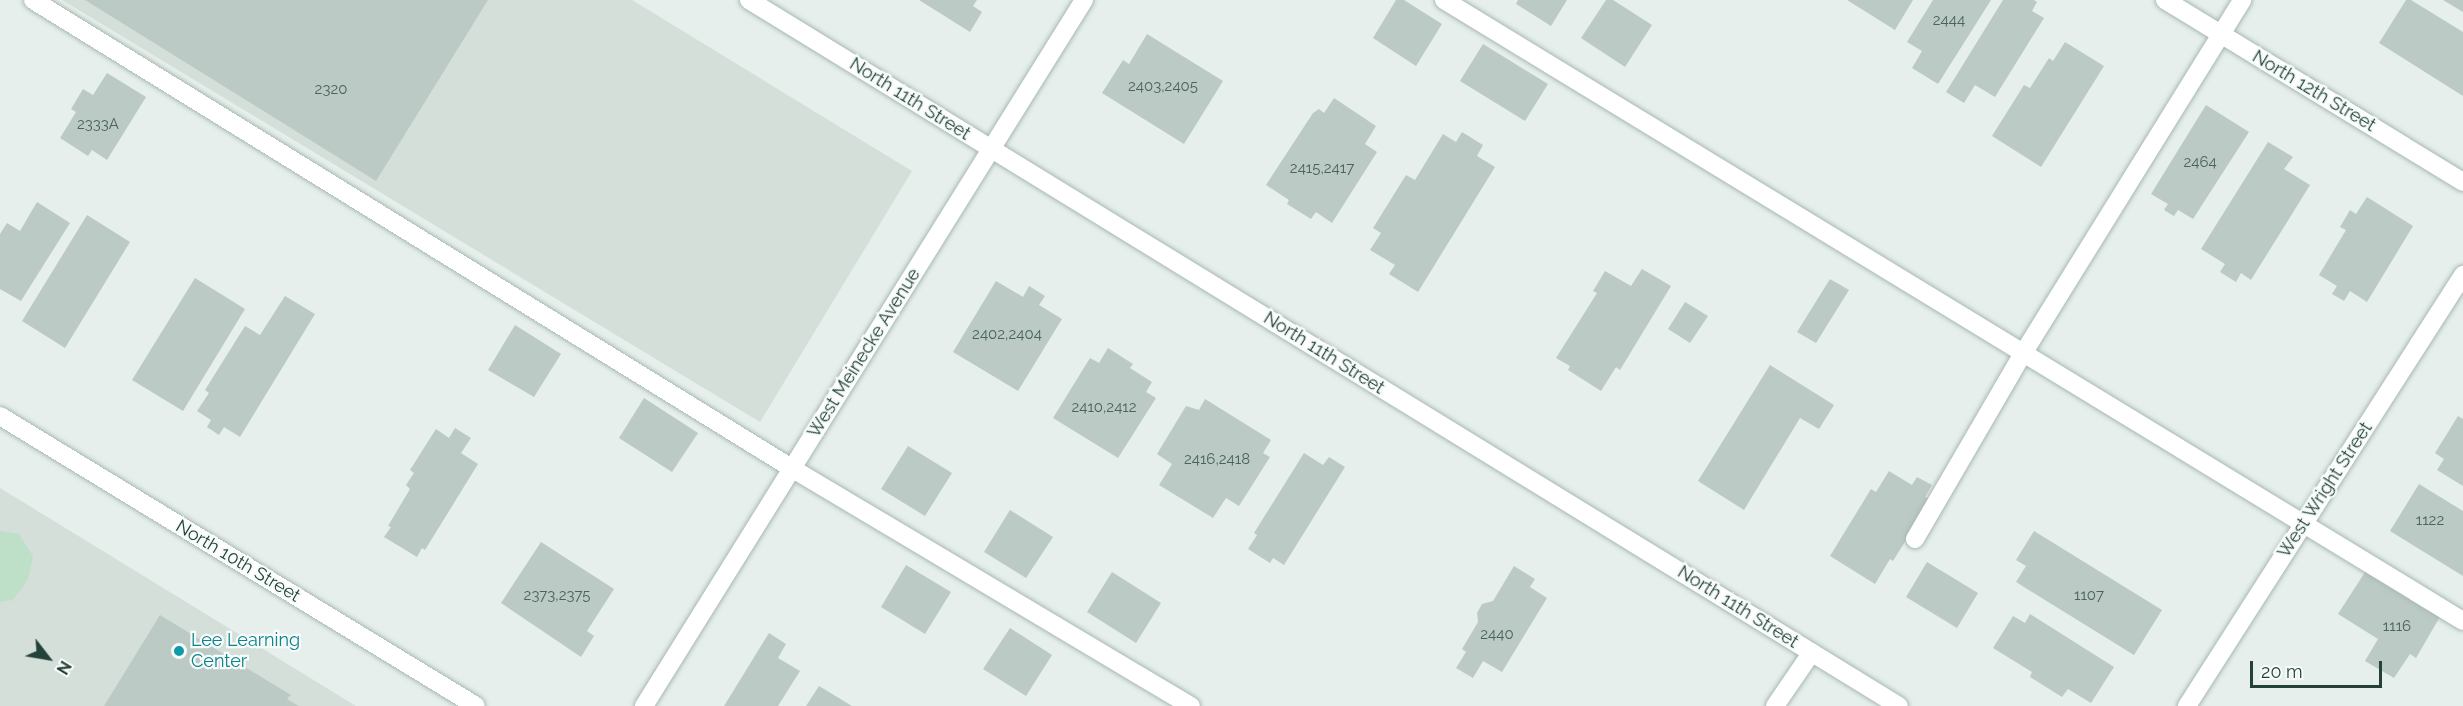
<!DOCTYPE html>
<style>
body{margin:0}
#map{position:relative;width:2463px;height:706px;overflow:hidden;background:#e6efeb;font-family:Raleway,sans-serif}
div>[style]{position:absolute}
.built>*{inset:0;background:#d4dfda}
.green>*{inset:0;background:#bfe0c8}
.building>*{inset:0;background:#bbcac4}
.roads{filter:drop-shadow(0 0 2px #a8b8b2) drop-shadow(0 0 2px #a8b8b2)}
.minor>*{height:18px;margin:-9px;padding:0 9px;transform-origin:9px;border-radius:9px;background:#fff}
.dots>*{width:16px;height:16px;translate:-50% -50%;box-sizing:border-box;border:3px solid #f7fbf9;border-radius:50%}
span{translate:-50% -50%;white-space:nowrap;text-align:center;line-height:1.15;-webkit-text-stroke:4.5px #f7fbf9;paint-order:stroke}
.number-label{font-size:15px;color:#4a645c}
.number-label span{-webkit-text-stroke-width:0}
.street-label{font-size:18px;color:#24423a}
.culture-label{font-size:18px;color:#0d838f}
.left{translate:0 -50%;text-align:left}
.north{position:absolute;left:18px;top:628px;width:60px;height:60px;-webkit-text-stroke:4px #f7fbf9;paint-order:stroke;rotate:121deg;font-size:16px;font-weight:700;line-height:24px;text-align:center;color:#24423a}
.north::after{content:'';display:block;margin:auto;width:21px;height:27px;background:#24423a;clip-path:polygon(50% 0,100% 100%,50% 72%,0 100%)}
.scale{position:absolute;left:2250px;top:661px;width:132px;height:27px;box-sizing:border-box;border:3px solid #24423a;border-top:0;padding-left:8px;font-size:18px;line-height:21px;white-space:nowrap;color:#24423a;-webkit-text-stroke:4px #f7fbf9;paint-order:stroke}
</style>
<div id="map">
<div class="built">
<div style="clip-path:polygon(62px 0,632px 0,912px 171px,760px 422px)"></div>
<div style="clip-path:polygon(0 488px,356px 706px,0 706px)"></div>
</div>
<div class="green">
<div style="clip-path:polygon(0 531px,19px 534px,33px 556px,28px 580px,13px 600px,0 602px)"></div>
</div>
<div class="building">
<div style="clip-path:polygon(85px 0,488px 0,376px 181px)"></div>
<div style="clip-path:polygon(919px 0,977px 0,973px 6px,982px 12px,970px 32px)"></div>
<div style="clip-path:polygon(1396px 0,1404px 0,1442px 24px,1416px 66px,1373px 38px)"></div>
<div style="clip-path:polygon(1518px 0,1567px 0,1551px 26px,1516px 4px)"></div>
<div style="clip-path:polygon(1606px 0,1613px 0,1652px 25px,1625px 67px,1581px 38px)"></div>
<div style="clip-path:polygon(1847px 0,1913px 0,1895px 30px)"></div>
<div style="clip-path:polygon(1933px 0,1991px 0,1938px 84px,1912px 68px,1922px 51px,1907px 42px)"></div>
<div style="clip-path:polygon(2003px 0,2034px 0,2037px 2px,2032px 11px,2044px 18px,1995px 97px,1975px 85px,1964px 103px,1946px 92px)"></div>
<div style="clip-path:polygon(2406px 0,2411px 0,2463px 32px,2463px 96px,2379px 43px)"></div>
<div style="clip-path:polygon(2443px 0,2463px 0,2463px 12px)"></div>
<div style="clip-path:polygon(1147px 34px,1223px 81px,1184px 144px,1102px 93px,1123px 60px,1129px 64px)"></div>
<div style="clip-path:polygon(2065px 42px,2104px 66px,2041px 167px,1992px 136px,2024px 85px,2030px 88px,2049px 58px,2053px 61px)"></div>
<div style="clip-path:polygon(1483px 44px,1548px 84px,1525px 121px,1460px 81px)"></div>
<div style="clip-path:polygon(107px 73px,146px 97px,107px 160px,92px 150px,88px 156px,60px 138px,76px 112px,71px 109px,83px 89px,93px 95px)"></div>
<div style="clip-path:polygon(1334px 98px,1376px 126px,1365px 144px,1377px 152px,1332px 223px,1316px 212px,1311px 219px,1287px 204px,1289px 200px,1266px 185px,1313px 113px,1319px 109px,1324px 113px)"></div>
<div style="clip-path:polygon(2206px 105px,2249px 132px,2193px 219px,2178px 210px,2174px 216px,2164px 210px,2168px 204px,2151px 194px)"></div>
<div style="clip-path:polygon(1462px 132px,1483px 145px,1477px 156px,1495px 167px,1418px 292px,1389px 274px,1395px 265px,1370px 250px,1381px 233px,1373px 228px,1406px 175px,1415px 180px,1443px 134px,1456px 142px)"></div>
<div style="clip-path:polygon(2268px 142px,2293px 157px,2284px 169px,2310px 185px,2251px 280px,2241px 273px,2236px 282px,2220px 272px,2225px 264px,2201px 249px)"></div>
<div style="clip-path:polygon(2367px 197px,2413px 226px,2367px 302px,2350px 291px,2344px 301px,2332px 294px,2337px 286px,2319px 275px,2346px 230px,2340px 227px,2350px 210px,2356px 214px)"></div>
<div style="clip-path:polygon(37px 202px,70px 223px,21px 301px,0 289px,0 234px,7px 223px,20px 231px)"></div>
<div style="clip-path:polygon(87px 215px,130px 242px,65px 348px,22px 321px)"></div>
<div style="clip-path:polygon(1642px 269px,1671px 286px,1620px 370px,1616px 367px,1601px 391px,1568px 370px,1570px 366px,1556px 358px,1597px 293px,1593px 291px,1605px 271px,1631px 286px)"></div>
<div style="clip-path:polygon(195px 278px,245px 309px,183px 411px,132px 380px)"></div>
<div style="clip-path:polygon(1830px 279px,1849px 290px,1816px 343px,1797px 332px)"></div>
<div style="clip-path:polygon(996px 281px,1023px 297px,1029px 286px,1045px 296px,1039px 305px,1062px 319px,1018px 391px,953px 352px)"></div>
<div style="clip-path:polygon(285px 296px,315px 314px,240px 437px,224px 427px,219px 435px,207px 427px,211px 420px,197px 411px,209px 393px,205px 390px,245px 326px,260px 335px)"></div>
<div style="clip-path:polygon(1685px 302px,1708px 316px,1690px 343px,1668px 329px)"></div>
<div style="clip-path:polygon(515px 325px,561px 354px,534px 397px,488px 370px)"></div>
<div style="clip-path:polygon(1108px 348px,1133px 364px,1130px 368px,1152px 382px,1146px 392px,1156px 398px,1118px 458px,1053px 418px,1090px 358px,1099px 363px)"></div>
<div style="clip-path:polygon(1770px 365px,1834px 405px,1819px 429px,1800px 418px,1744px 510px,1698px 481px)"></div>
<div style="clip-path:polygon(644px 398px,698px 433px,672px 472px,619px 438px)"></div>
<div style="clip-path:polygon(1205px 399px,1271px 440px,1263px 453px,1270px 457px,1239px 506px,1226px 498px,1213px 518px,1159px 485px,1172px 464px,1157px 454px,1186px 406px,1199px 410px)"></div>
<div style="clip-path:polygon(2458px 416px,2463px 419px,2463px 486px,2437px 470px,2444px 459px,2435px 453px)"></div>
<div style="clip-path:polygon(455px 428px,471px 438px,461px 453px,478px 464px,425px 550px,422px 548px,417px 557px,384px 537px,391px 527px,388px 526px,410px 489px,406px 485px,414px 473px,410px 470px,436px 429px,449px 438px)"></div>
<div style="clip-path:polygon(908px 446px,952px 473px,925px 516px,881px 489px)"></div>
<div style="clip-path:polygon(1304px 453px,1323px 465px,1329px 457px,1345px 467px,1284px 565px,1273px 558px,1270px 563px,1248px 549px,1257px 535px,1254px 533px)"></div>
<div style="clip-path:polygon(1889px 471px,1912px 485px,1917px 477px,1932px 485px,1925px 497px,1931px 500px,1893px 561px,1890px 559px,1875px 584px,1830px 556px,1871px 489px,1876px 492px)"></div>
<div style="clip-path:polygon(2419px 484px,2463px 511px,2463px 576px,2390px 531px)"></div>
<div style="clip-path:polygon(1010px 510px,1053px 537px,1026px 578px,984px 552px)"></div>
<div style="clip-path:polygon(2034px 531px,2162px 610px,2134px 655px,2016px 582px,2026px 566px,2016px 560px)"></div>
<div style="clip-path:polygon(541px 542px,614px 589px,587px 631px,594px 636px,581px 657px,501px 603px)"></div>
<div style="clip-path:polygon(1927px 562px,1978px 593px,1957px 628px,1906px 597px)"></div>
<div style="clip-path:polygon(906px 565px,951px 592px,925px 634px,881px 607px)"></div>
<div style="clip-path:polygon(1514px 566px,1535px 579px,1530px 587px,1547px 598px,1502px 672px,1483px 661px,1473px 678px,1456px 668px,1466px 652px,1462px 649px,1478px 622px,1477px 613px,1482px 604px,1493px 601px)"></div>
<div style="clip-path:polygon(2367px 569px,2441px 615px,2416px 658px,2410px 654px,2394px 678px,2365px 661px,2378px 639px,2338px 614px)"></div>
<div style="clip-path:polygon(1112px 572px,1161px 603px,1136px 643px,1087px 612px)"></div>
<div style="clip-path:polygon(2030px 614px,2114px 667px,2091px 703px,2068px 689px,2062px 697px,2030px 677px,2032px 672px,1993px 648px,2013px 616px,2025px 623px)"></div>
<div style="clip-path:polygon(160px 615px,291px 695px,287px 699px,299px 706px,104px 706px)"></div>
<div style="clip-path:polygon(1010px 628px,1052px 655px,1026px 696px,983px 669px)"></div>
<div style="clip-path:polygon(769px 633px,786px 644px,778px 658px,800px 671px,778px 706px,724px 706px)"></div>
<div style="clip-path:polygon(819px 686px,852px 706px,806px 706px)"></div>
</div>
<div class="roads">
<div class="minor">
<div style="left:33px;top:0;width:893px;rotate:31.68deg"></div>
<div style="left:793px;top:469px;width:463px;rotate:30.8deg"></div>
<div style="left:749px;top:0;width:1349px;rotate:31.55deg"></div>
<div style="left:1444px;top:0;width:1193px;rotate:31.36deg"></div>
<div style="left:2165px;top:0;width:349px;rotate:31.4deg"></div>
<div style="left:0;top:416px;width:557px;rotate:31.35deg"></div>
<div style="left:1915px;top:539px;width:216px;rotate:-59.8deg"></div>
<div style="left:2024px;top:352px;width:414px;rotate:-58.2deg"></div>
<div style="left:644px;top:706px;width:832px;rotate:-58.07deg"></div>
<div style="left:1775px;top:706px;width:65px;rotate:-55.6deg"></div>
<div style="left:2187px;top:706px;width:512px;rotate:-57.37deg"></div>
</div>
</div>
<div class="dots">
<div style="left:179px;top:651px;background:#0f9aa8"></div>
</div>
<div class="number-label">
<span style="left:1949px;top:21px">2444</span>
<span style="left:1163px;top:87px">2403,2405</span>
<span style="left:331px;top:90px">2320</span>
<span style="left:98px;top:125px">2333A</span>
<span style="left:2200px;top:163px">2464</span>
<span style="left:1322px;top:169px">2415,2417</span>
<span style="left:1007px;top:335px">2402,2404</span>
<span style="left:1104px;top:408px">2410,2412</span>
<span style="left:1217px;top:460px">2416,2418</span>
<span style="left:2430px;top:521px">1122</span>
<span style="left:557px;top:596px">2373,2375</span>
<span style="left:2089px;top:596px">1107</span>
<span style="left:2397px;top:627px">1116</span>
<span style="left:1497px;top:635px">2440</span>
</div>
<div class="street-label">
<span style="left:2314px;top:91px;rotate:31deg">North 12th Street</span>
<span style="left:910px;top:99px;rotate:32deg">North 11th Street</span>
<span style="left:864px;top:353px;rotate:-58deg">West Meinecke Avenue</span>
<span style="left:1324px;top:353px;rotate:32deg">North 11th Street</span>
<span style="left:2325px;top:490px;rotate:-57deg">West Wright Street</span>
<span style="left:238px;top:561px;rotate:31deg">North 10th Street</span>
<span style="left:1738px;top:607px;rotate:32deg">North 11th Street</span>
</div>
<div class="culture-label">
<span class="left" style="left:191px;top:651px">Lee Learning<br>Center</span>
</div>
<div class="north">N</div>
<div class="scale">20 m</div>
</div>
